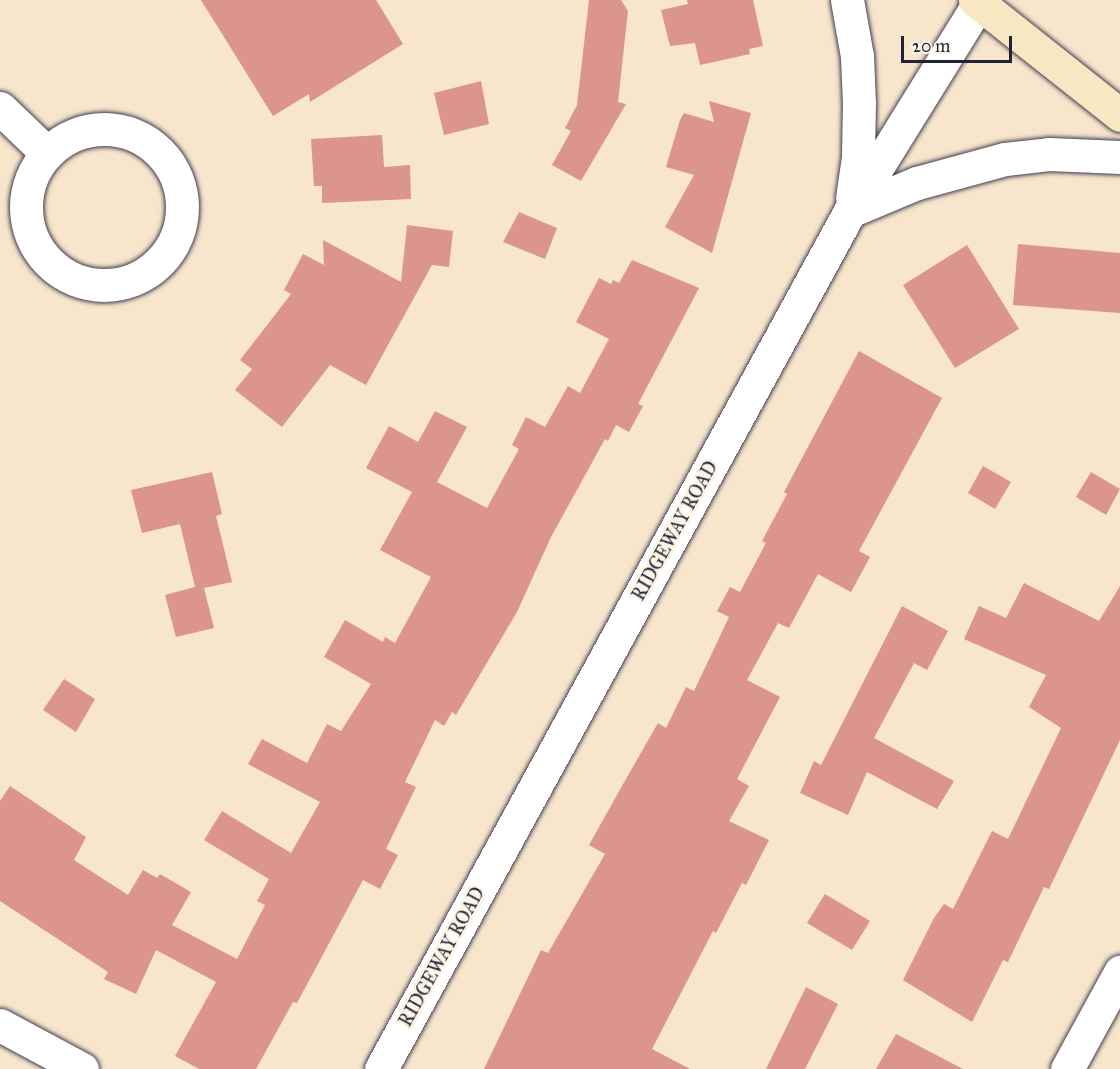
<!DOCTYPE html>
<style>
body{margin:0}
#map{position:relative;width:1120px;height:1069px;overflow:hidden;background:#f7e5cc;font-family:"IM FELL Great Primer",serif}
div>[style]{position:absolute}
.building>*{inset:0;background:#db948e}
.roads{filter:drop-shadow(0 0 2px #423f51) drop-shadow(0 0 2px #423f51)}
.street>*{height:33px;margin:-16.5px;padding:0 16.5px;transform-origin:16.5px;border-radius:16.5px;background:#fff}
.street>.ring{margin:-16.5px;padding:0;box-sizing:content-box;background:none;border:33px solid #fff;border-radius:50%}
.secondary>*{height:33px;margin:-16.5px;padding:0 16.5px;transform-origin:16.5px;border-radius:16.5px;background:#f8e7c3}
span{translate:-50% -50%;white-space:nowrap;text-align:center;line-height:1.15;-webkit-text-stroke:6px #fcf5e5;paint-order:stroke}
.street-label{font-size:18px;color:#22223b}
.scale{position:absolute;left:901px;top:36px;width:111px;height:27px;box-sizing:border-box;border:3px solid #22223b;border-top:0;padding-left:8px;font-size:18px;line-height:21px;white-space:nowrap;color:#22223b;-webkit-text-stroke:4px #fcf5e5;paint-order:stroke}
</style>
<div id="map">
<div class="building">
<div style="clip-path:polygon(201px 0,376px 0,403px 44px,310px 102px,309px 94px,273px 116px)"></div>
<div style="clip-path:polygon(589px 0,621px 0,628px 11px,618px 102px,626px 104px,581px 181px,552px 165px,571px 131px,565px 128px,577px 105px)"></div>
<div style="clip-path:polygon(687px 0,753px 0,763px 46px,749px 49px,750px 54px,700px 65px,695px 43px,670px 46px,661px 10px,688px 4px)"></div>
<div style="clip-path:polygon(481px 81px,489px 124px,444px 135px,434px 93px)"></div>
<div style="clip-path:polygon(709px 101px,751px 113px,712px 253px,665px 227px,694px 175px,666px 167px,680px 120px,684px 113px,714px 122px)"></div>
<div style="clip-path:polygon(382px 135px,384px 167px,410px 165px,411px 199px,322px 203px,322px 186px,314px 186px,311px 139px)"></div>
<div style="clip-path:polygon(519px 212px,557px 228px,545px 259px,503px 242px)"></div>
<div style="clip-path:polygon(407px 225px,453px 231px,449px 267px,432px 265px,366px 385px,330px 365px,282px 427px,235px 390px,252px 369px,240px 360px,291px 294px,284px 290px,303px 254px,324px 265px,323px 240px,401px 282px)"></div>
<div style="clip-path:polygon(1018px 244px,1120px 253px,1120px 313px,1013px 305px)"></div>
<div style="clip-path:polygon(967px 245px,1019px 329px,955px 368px,903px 285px)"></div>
<div style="clip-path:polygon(632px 260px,699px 288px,638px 404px,643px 406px,629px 432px,616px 425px,608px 441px,605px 439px,551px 537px,517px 612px,456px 715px,452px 712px,444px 726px,435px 720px,405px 782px,416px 787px,386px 849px,398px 855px,380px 889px,363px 880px,297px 1003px,293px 1002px,256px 1069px,199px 1069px,175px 1056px,216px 982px,156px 950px,136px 994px,104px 979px,108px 972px,0 901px,0 801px,10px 786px,86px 837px,74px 860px,128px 895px,143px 870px,157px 878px,160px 874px,191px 892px,172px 925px,237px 959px,265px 905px,257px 901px,269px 879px,204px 840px,222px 811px,291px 853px,320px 802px,248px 764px,262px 739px,307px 763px,327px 724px,341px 731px,371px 684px,324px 657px,345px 620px,383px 642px,385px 637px,395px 643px,431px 577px,380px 550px,412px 492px,366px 468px,389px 426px,418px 442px,435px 411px,467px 427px,437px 482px,487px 508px,519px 449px,512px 445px,526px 417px,545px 427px,568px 386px,580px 393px,609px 339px,576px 322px,599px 278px,611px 284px,613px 280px,619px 283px)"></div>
<div style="clip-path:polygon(859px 351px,942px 398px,859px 551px,870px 557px,851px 592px,818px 574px,789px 628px,778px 623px,747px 680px,780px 697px,737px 779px,749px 786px,729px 821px,769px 840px,746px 885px,742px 883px,716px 933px,713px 931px,652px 1049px,690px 1069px,484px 1069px,541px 950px,548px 953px,605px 854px,589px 845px,622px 786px,658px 723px,666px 728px,686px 687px,694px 691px,729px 617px,717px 611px,730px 587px,740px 592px,766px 543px,762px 541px,787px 494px,784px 492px)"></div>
<div style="clip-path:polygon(983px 466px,1011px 482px,995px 509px,968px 493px)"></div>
<div style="clip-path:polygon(212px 472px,222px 514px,216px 516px,232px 582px,204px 588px,214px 628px,176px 637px,165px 595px,195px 587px,180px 524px,142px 533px,131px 490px)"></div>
<div style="clip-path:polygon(1091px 472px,1120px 489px,1106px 515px,1076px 497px)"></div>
<div style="clip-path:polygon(1024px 583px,1099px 621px,1120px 586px,1120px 740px,1049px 889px,1044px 887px,1008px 962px,1003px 960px,972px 1022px,903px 980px,934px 918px,944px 904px,953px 909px,992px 831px,1008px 839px,1061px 728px,1029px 707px,1046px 675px,964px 639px,979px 606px,1006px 618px)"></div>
<div style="clip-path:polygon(902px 606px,948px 631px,927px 670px,914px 663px,874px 738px,954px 781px,937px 809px,867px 772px,848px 815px,800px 793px,814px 761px,821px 765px)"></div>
<div style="clip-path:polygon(64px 679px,95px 699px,76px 732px,43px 710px)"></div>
<div style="clip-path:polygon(825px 894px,870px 921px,852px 950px,807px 923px)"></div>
<div style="clip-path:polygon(806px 987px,838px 1004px,805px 1069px,766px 1069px)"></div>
<div style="clip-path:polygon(896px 1034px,963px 1069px,876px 1069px)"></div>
</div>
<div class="roads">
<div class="street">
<div style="left:847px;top:0;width:57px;rotate:79.9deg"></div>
<div style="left:857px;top:56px;width:47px;rotate:87.6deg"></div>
<div style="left:859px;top:103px;width:54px;rotate:91.1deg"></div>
<div style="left:858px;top:157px;width:41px;rotate:98.3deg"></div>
<div style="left:0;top:108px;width:65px;rotate:43.8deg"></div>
<div class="ring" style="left:26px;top:129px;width:123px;height:123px"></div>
<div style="left:850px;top:211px;width:73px;rotate:-22.7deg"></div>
<div style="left:917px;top:183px;width:91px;rotate:-15.3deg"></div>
<div style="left:1005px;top:159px;width:44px;rotate:-6.5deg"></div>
<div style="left:1049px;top:154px;width:71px;rotate:2.4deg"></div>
<div style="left:0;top:1025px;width:93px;rotate:28.2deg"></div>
<div style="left:381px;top:1069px;width:978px;rotate:-61.34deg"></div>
<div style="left:850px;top:211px;width:248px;rotate:-58.2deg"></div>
<div style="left:1067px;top:1069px;width:111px;rotate:-61.3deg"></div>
</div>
<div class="secondary">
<div style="left:975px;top:0;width:185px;rotate:38.4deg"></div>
</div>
</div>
<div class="street-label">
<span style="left:675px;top:531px;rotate:-61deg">RIDGEWAY ROAD</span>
<span style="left:442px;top:957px;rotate:-61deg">RIDGEWAY ROAD</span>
</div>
<div class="scale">20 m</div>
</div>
